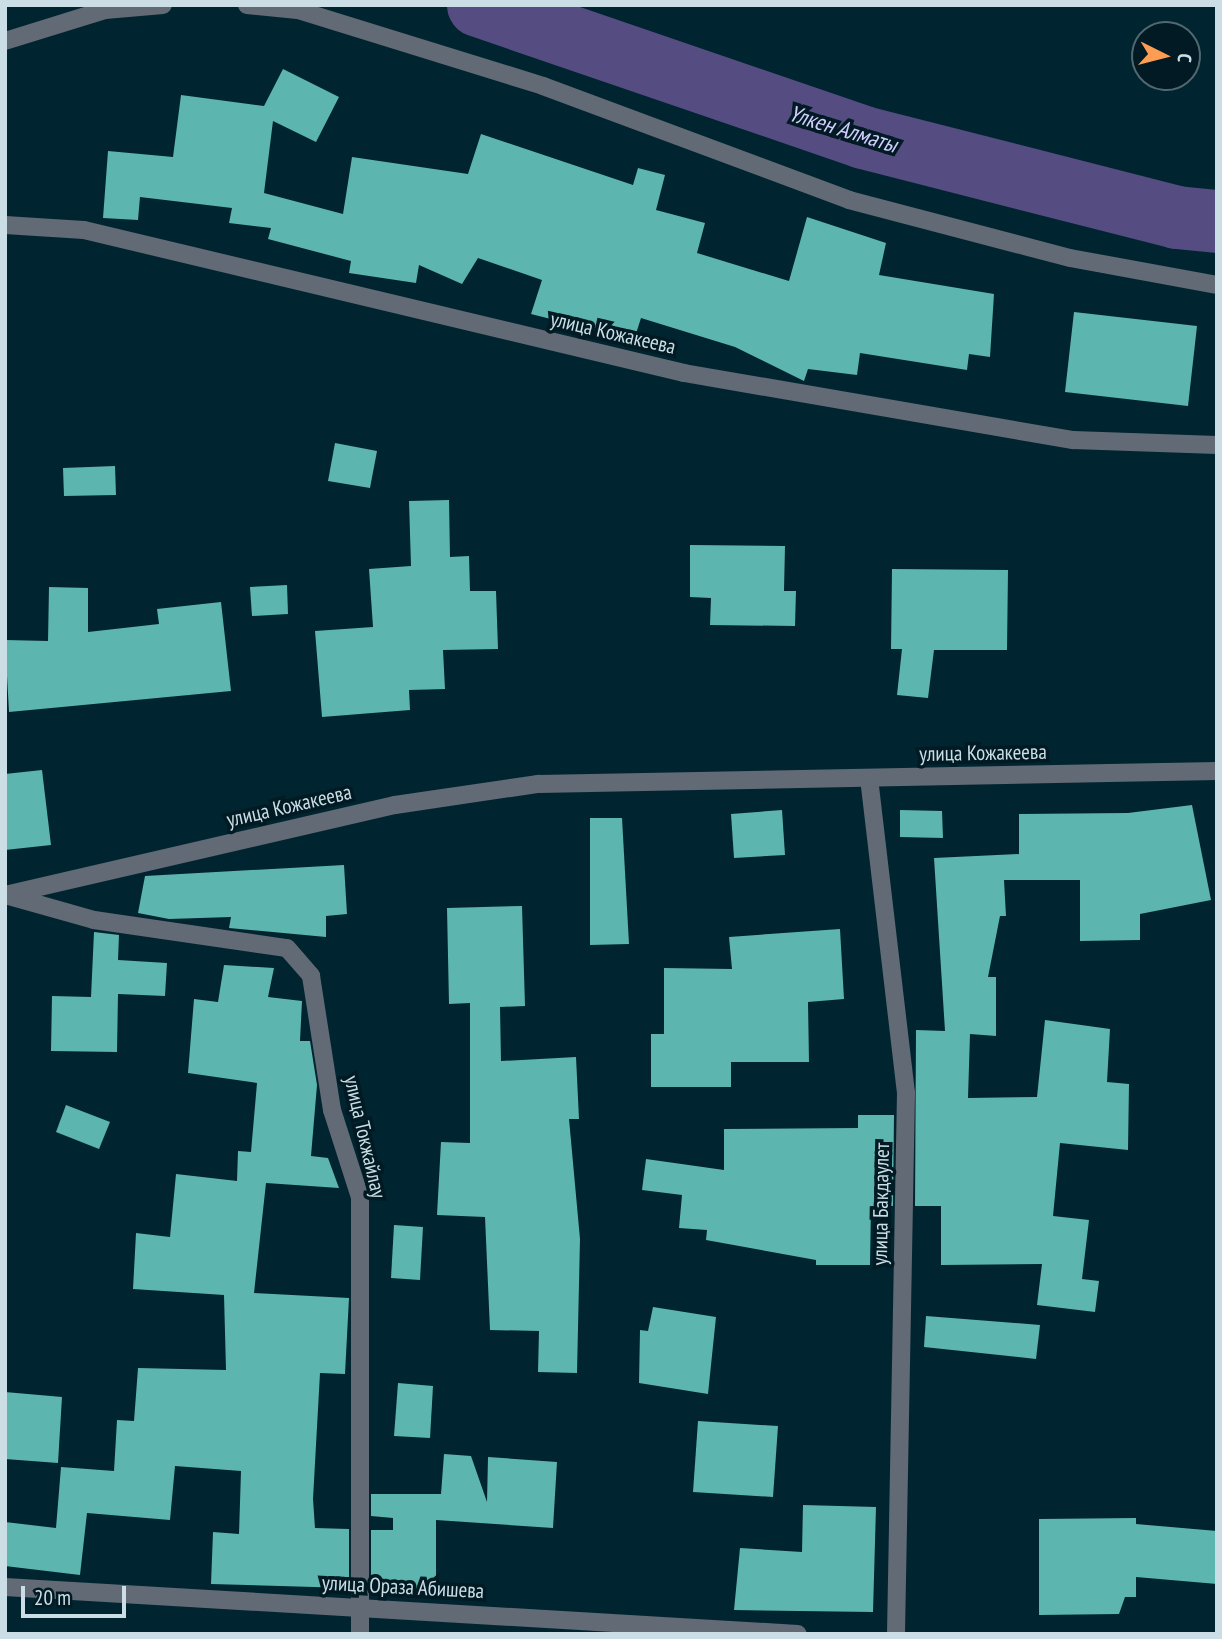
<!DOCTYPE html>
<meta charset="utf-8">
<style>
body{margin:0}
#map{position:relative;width:1222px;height:1639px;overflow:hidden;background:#002530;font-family:"PT Sans Narrow",sans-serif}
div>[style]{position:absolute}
.river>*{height:63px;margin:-31.5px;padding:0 31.5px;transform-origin:31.5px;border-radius:31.5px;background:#554c82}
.building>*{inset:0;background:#5cb5af}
.minor>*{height:18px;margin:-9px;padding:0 9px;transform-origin:9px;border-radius:9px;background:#626a75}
span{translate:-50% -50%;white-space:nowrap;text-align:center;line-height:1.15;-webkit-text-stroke:7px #011a23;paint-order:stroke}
.street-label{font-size:21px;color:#cbdee5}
.water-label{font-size:23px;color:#d2ccff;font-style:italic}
.frame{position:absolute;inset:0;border:7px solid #cbdee5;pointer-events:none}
.north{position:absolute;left:1131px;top:21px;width:70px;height:70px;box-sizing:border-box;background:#011a23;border:2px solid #526871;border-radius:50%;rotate:96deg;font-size:19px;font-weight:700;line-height:28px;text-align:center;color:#cbdee5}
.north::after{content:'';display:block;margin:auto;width:24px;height:32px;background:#fd9d54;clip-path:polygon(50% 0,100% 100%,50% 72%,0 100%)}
.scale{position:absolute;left:21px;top:1586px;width:105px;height:32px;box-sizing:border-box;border:4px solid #cbdee5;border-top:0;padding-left:9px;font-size:21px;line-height:24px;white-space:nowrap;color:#cbdee5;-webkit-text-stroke:5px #011a23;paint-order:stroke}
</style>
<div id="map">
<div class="river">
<div style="left:478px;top:5px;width:407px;rotate:18.9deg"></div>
<div style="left:863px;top:137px;width:323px;rotate:14.3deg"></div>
<div style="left:1176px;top:217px;width:41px;rotate:5.6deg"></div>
</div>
<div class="building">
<div style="clip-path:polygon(283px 69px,339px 97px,316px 142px,273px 121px,264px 193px,343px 214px,352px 157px,468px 174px,481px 134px,633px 185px,638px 168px,665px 175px,656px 210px,705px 223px,697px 253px,789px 281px,807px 217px,886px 243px,879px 275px,994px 294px,990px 357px,969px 354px,967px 370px,860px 353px,857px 375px,808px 369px,804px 381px,735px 347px,641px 318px,634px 340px,531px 314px,542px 280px,478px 258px,462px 284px,419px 265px,416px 283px,349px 273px,351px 261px,268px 239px,271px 228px,229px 223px,232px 208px,140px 197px,138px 220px,103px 218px,108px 151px,173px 157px,181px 95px,264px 106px)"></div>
<div style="clip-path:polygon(1074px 312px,1197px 326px,1188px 406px,1065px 392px)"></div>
<div style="clip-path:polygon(335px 443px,377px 451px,370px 488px,328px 481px)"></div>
<div style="clip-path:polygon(115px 466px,116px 495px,64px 496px,63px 468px)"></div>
<div style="clip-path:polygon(449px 500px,450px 557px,469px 556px,470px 591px,496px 591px,498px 649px,443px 650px,445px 689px,409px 690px,410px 710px,322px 717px,315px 631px,373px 627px,369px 569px,411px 566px,409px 501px)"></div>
<div style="clip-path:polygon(690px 545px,785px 546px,784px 591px,796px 591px,795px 626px,710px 625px,711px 598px,690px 597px)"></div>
<div style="clip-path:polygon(892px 569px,1008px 570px,1007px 650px,934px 650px,928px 698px,897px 695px,902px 649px,891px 649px)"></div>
<div style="clip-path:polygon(287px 585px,288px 614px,252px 616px,250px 587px)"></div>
<div style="clip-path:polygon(49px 587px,88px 588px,88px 632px,159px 624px,157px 609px,221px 602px,231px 691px,9px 712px,5px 640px,48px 641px)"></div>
<div style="clip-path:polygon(42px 770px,51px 845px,5px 850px,5px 774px)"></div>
<div style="clip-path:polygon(1192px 805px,1211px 900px,1140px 914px,1140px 940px,1080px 941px,1080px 880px,1004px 880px,1006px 916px,1000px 916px,988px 977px,996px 977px,996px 1036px,970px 1034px,968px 1098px,1037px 1097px,1045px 1020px,1110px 1029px,1107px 1082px,1129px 1084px,1128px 1150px,1060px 1143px,1053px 1216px,1089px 1220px,1082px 1279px,1099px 1281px,1095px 1312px,1037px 1305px,1042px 1264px,941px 1265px,941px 1206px,915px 1206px,916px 1030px,945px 1031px,934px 858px,1019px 854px,1019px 814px,1128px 813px)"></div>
<div style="clip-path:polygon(782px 810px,785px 855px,734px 858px,731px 814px)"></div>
<div style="clip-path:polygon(900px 810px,942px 811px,943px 838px,900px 837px)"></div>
<div style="clip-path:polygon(590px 818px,622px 818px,629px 944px,590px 945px)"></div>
<div style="clip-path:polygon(344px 865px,347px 914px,326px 916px,326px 937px,229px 928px,231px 917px,169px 919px,138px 913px,145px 876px)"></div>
<div style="clip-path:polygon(522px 906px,525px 1006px,500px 1007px,501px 1061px,576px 1057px,579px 1119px,569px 1119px,580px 1239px,577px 1373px,538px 1372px,539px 1331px,490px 1330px,485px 1217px,437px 1215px,441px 1142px,470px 1143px,470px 1003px,449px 1004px,447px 908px)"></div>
<div style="clip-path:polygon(840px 929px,844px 999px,808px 1002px,809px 1062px,731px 1062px,731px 1087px,651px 1087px,651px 1034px,664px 1034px,664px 968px,732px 969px,729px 937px)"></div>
<div style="clip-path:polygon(94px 932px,119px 935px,118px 960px,167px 963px,165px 996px,118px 994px,117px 1052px,51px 1051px,52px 996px,91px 997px)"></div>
<div style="clip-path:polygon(224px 965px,274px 968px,268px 997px,302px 1001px,300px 1041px,310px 1041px,317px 1085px,311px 1156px,328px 1158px,339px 1188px,266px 1183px,254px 1293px,349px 1298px,345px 1374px,320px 1373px,313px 1499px,315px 1528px,349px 1529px,349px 1588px,211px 1584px,213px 1532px,239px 1534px,241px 1471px,175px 1466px,170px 1520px,87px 1513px,80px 1575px,5px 1566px,5px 1522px,56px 1528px,61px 1467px,114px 1471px,117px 1420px,134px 1421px,138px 1368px,226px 1370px,224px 1295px,133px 1289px,136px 1233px,170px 1237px,176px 1174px,237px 1181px,238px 1151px,251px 1152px,257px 1083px,188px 1073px,194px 999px,218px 1002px)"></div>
<div style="clip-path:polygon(66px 1105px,110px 1122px,99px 1149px,56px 1132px)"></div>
<div style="clip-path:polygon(858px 1115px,894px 1115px,893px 1206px,871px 1206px,870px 1265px,816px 1265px,816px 1260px,706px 1240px,707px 1230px,679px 1228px,682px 1195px,642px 1190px,646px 1159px,724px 1170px,724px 1129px,858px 1128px)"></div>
<div style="clip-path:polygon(394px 1225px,423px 1227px,420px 1280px,391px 1278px)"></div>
<div style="clip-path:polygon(653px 1307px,716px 1317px,708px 1394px,639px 1383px,640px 1330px,648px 1331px)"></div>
<div style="clip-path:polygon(926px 1316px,1040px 1325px,1036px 1359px,924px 1347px)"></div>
<div style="clip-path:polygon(398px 1383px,433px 1386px,430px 1438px,394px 1436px)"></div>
<div style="clip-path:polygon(5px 1392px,62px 1397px,58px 1463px,5px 1459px)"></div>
<div style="clip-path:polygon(698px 1421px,778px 1426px,773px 1497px,693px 1492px)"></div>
<div style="clip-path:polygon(444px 1454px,471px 1456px,487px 1502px,488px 1457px,557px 1462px,553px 1528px,436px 1520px,436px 1596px,394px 1597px,394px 1590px,371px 1589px,371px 1530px,393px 1530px,393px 1518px,371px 1516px,371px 1494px,441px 1494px)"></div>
<div style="clip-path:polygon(803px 1505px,876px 1507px,873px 1612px,734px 1610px,740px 1548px,802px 1552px)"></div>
<div style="clip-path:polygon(1136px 1518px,1136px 1524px,1217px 1531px,1217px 1584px,1136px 1577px,1136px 1597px,1125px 1597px,1119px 1614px,1039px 1615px,1039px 1519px)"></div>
</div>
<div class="minor">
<div style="left:247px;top:5px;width:51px;rotate:5.6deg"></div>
<div style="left:298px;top:10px;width:257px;rotate:17.2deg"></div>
<div style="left:543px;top:86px;width:327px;rotate:20.4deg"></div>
<div style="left:849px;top:200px;width:228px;rotate:14.7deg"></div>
<div style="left:1070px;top:258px;width:149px;rotate:10.4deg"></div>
<div style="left:5px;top:41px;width:105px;rotate:-17.2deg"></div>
<div style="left:105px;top:10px;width:58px;rotate:-4.9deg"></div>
<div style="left:5px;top:225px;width:79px;rotate:3.6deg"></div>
<div style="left:84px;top:230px;width:617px;rotate:13.41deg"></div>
<div style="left:684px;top:373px;width:395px;rotate:9.8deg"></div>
<div style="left:1073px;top:440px;width:144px;rotate:2deg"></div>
<div style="left:869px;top:778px;width:317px;rotate:83.3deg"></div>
<div style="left:906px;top:1093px;width:541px;rotate:91.06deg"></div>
<div style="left:5px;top:895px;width:400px;rotate:-13deg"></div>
<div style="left:395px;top:805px;width:145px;rotate:-8.4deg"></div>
<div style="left:538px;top:784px;width:679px;rotate:-1.1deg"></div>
<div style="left:9px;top:896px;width:88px;rotate:15.8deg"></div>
<div style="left:94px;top:920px;width:195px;rotate:8.3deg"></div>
<div style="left:287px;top:948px;width:37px;rotate:49deg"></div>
<div style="left:311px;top:976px;width:136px;rotate:81.1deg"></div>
<div style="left:332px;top:1110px;width:91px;rotate:72.2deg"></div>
<div style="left:360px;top:1197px;width:437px;rotate:90deg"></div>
<div style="left:5px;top:1587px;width:794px;rotate:3.39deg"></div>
</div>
<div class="street-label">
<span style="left:613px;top:333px;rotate:13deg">улица Кожакеева</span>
<span style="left:983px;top:753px;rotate:-1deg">улица Кожакеева</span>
<span style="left:289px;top:806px;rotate:-13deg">улица Кожакеева</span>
<span style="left:365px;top:1137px;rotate:77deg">улица Токжайлау</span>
<span style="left:881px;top:1204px;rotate:-89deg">улица Бакдаулет</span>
<span style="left:403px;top:1587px;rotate:3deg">улица Ораза Абишева</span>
</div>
<div class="water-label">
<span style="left:843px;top:129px;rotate:17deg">Үлкен Алматы</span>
</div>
<div class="frame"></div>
<div class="north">С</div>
<div class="scale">20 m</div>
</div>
